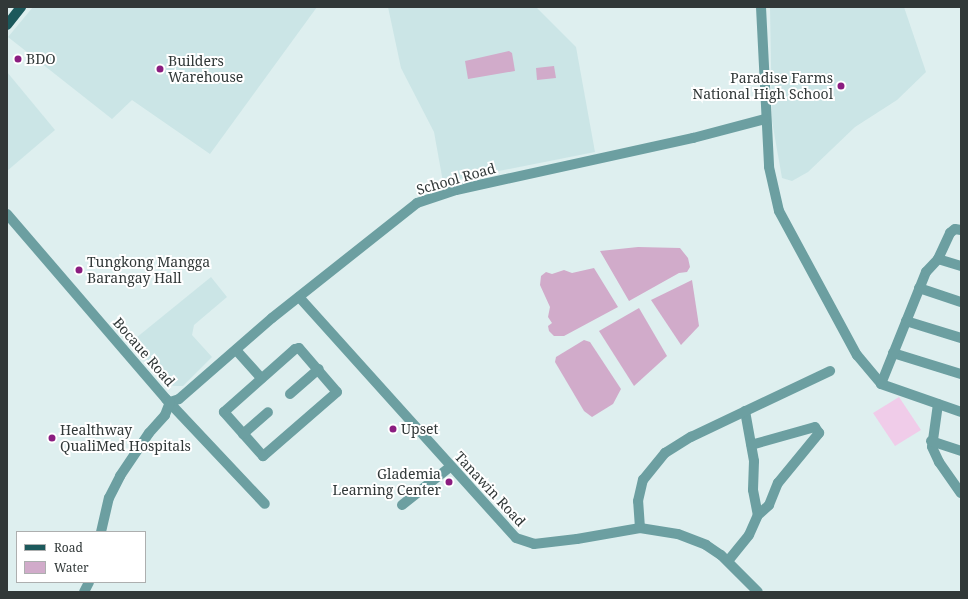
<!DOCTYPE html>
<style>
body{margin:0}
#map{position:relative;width:968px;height:599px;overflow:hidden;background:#deefef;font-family:"Noto Serif",serif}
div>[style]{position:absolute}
.built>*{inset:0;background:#cbe5e6}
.green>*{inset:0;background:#f0cce9}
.water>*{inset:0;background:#d1abca}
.minor>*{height:10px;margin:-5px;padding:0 5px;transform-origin:5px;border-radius:5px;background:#6c9fa1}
.major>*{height:10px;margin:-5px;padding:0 5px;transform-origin:5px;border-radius:5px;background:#1c595c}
.dots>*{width:11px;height:11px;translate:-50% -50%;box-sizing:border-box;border:2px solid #fff;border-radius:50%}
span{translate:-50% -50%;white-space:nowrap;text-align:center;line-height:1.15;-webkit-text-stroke:4px #fff;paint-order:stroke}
.poi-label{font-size:14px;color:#313838}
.left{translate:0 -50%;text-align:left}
.right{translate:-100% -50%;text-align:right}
.street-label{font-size:14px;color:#313838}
.frame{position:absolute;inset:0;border:8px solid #313838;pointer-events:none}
.legend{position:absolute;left:16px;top:531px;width:130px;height:52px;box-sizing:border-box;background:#fff;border:1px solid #adafaf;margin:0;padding:5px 7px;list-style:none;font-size:12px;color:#313838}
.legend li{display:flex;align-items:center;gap:8px;height:20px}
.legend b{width:20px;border:1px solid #adafaf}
</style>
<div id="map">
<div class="built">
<div style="clip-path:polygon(33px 7px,317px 7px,210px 154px,132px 100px,112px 119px,8px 37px)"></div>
<div style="clip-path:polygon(388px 7px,536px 7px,576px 47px,595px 152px,443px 182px,434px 132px,401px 68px)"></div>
<div style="clip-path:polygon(770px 7px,904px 7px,926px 72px,897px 100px,855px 127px,808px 172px,792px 181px,782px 178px,772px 121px)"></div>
<div style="clip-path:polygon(7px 72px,55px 130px,7px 171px)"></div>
<div style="clip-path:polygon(211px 277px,227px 297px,194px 325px,192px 335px,212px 357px,183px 386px,174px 386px,168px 384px,131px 342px)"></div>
</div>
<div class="green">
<div style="clip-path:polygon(899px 397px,921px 430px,895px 446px,873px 413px)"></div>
</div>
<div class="water">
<div style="clip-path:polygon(509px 51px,512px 53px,515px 71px,468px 79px,465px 61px)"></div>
<div style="clip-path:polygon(554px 66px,556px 78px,537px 80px,536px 68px)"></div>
<div style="clip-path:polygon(638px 247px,680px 248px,688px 258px,690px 267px,687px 272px,679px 273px,629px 301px,600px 251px)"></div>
<div style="clip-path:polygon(594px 268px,618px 307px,564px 336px,554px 336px,549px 331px,548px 326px,552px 323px,548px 317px,550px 307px,540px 285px,541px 276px,546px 272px,552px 274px,564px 270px,572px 273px)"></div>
<div style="clip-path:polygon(692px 280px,699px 326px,681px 345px,651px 300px)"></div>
<div style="clip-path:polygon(639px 308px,667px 356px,634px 386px,599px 331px)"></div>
<div style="clip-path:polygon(584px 340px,590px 342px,621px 389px,613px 404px,592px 417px,584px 411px,555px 362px,556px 357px)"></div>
</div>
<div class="minor">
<div style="left:761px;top:7px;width:160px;rotate:87.1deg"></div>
<div style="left:769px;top:167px;width:45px;rotate:77.2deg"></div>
<div style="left:779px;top:211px;width:164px;rotate:61.6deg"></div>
<div style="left:857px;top:355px;width:38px;rotate:50deg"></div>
<div style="left:7px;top:214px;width:244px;rotate:49.3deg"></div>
<div style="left:166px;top:399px;width:144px;rotate:46.7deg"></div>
<div style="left:938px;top:259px;width:24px;rotate:17deg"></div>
<div style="left:919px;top:288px;width:44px;rotate:18.4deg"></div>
<div style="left:299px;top:297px;width:324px;rotate:48deg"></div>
<div style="left:516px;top:538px;width:19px;rotate:18deg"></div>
<div style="left:534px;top:544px;width:43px;rotate:-6.6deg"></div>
<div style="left:577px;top:539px;width:64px;rotate:-9.9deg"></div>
<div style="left:640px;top:528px;width:38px;rotate:9deg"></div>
<div style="left:678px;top:534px;width:30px;rotate:21deg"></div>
<div style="left:706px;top:545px;width:18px;rotate:34deg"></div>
<div style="left:721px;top:555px;width:52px;rotate:45deg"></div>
<div style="left:906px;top:321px;width:58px;rotate:17.2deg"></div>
<div style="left:299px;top:348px;width:58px;rotate:49.2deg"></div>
<div style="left:337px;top:392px;width:98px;rotate:139.1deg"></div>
<div style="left:263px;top:456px;width:59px;rotate:-131.6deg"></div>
<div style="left:224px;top:412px;width:95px;rotate:-41.6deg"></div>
<div style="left:295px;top:349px;width:4px;rotate:-14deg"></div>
<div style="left:236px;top:350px;width:38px;rotate:48deg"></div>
<div style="left:893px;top:353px;width:71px;rotate:17.2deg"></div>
<div style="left:881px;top:384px;width:121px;rotate:-68.1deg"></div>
<div style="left:926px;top:272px;width:18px;rotate:-47deg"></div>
<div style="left:938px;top:259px;width:29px;rotate:-65deg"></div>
<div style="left:950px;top:233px;width:6px;rotate:-39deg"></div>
<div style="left:955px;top:229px;width:6px;rotate:9deg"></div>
<div style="left:881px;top:384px;width:85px;rotate:19.3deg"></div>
<div style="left:290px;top:394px;width:38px;rotate:-41deg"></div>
<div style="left:170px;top:402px;width:9px;rotate:-18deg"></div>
<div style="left:179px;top:399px;width:123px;rotate:-41.1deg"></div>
<div style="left:272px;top:318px;width:185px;rotate:-38.4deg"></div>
<div style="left:417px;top:203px;width:41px;rotate:-18.4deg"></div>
<div style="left:456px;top:190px;width:243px;rotate:-12.4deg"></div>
<div style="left:693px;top:138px;width:74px;rotate:-14.8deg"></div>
<div style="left:938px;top:404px;width:43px;rotate:97.9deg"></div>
<div style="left:932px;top:447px;width:17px;rotate:65deg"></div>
<div style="left:939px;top:462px;width:38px;rotate:55deg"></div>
<div style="left:745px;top:411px;width:51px;rotate:79.8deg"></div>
<div style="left:754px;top:461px;width:29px;rotate:92deg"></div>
<div style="left:753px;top:490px;width:25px;rotate:79deg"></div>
<div style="left:243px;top:434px;width:33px;rotate:-41deg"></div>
<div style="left:931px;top:441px;width:32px;rotate:18deg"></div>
<div style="left:402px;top:505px;width:61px;rotate:-38.4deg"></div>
<div style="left:640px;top:528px;width:27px;rotate:-94deg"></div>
<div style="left:638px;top:501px;width:22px;rotate:-77deg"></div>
<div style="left:643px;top:480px;width:35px;rotate:-51deg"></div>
<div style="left:665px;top:453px;width:31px;rotate:-32deg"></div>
<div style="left:691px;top:437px;width:154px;rotate:-25.4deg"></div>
<div style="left:101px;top:532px;width:35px;rotate:-77deg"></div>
<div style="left:109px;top:498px;width:25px;rotate:-63deg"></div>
<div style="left:120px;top:476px;width:52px;rotate:-56deg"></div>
<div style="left:149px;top:433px;width:24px;rotate:-48deg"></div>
<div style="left:165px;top:415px;width:14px;rotate:-69deg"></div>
<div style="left:728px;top:561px;width:33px;rotate:-51deg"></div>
<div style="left:749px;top:535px;width:22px;rotate:-66deg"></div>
<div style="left:758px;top:515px;width:15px;rotate:-42deg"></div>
<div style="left:769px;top:505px;width:24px;rotate:-68deg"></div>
<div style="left:778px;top:483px;width:65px;rotate:-50.6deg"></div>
<div style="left:819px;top:433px;width:7px;rotate:-124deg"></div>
<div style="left:815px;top:427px;width:66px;rotate:164.3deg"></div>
<div style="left:84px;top:592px;width:11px;rotate:-63deg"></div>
</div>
<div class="major">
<div style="left:7px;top:25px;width:23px;rotate:-52deg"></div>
</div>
<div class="dots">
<div style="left:18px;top:59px;background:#8b1d80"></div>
<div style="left:160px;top:69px;background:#8b1d80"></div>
<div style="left:841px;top:86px;background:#8b1d80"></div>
<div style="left:79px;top:270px;background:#8b1d80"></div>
<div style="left:393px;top:429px;background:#8b1d80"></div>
<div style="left:52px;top:438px;background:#8b1d80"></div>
<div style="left:449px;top:482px;background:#8b1d80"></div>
</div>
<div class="poi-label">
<span class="left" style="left:26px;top:59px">BDO</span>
<span class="left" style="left:168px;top:69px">Builders<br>Warehouse</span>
<span class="right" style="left:833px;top:86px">Paradise Farms<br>National High School</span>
<span class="left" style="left:87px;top:270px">Tungkong Mangga<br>Barangay Hall</span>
<span class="left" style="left:401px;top:429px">Upset</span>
<span class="left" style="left:60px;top:438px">Healthway<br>QualiMed Hospitals</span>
<span class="right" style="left:441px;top:482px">Glademia<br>Learning Center</span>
</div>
<div class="street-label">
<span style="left:456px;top:179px;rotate:-16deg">School Road</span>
<span style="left:144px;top:352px;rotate:49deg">Bocaue Road</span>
<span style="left:490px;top:489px;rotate:47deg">Tanawin Road</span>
</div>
<div class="frame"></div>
<ul class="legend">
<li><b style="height:5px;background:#1c595c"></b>Road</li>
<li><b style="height:11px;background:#d1abca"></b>Water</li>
</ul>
</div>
